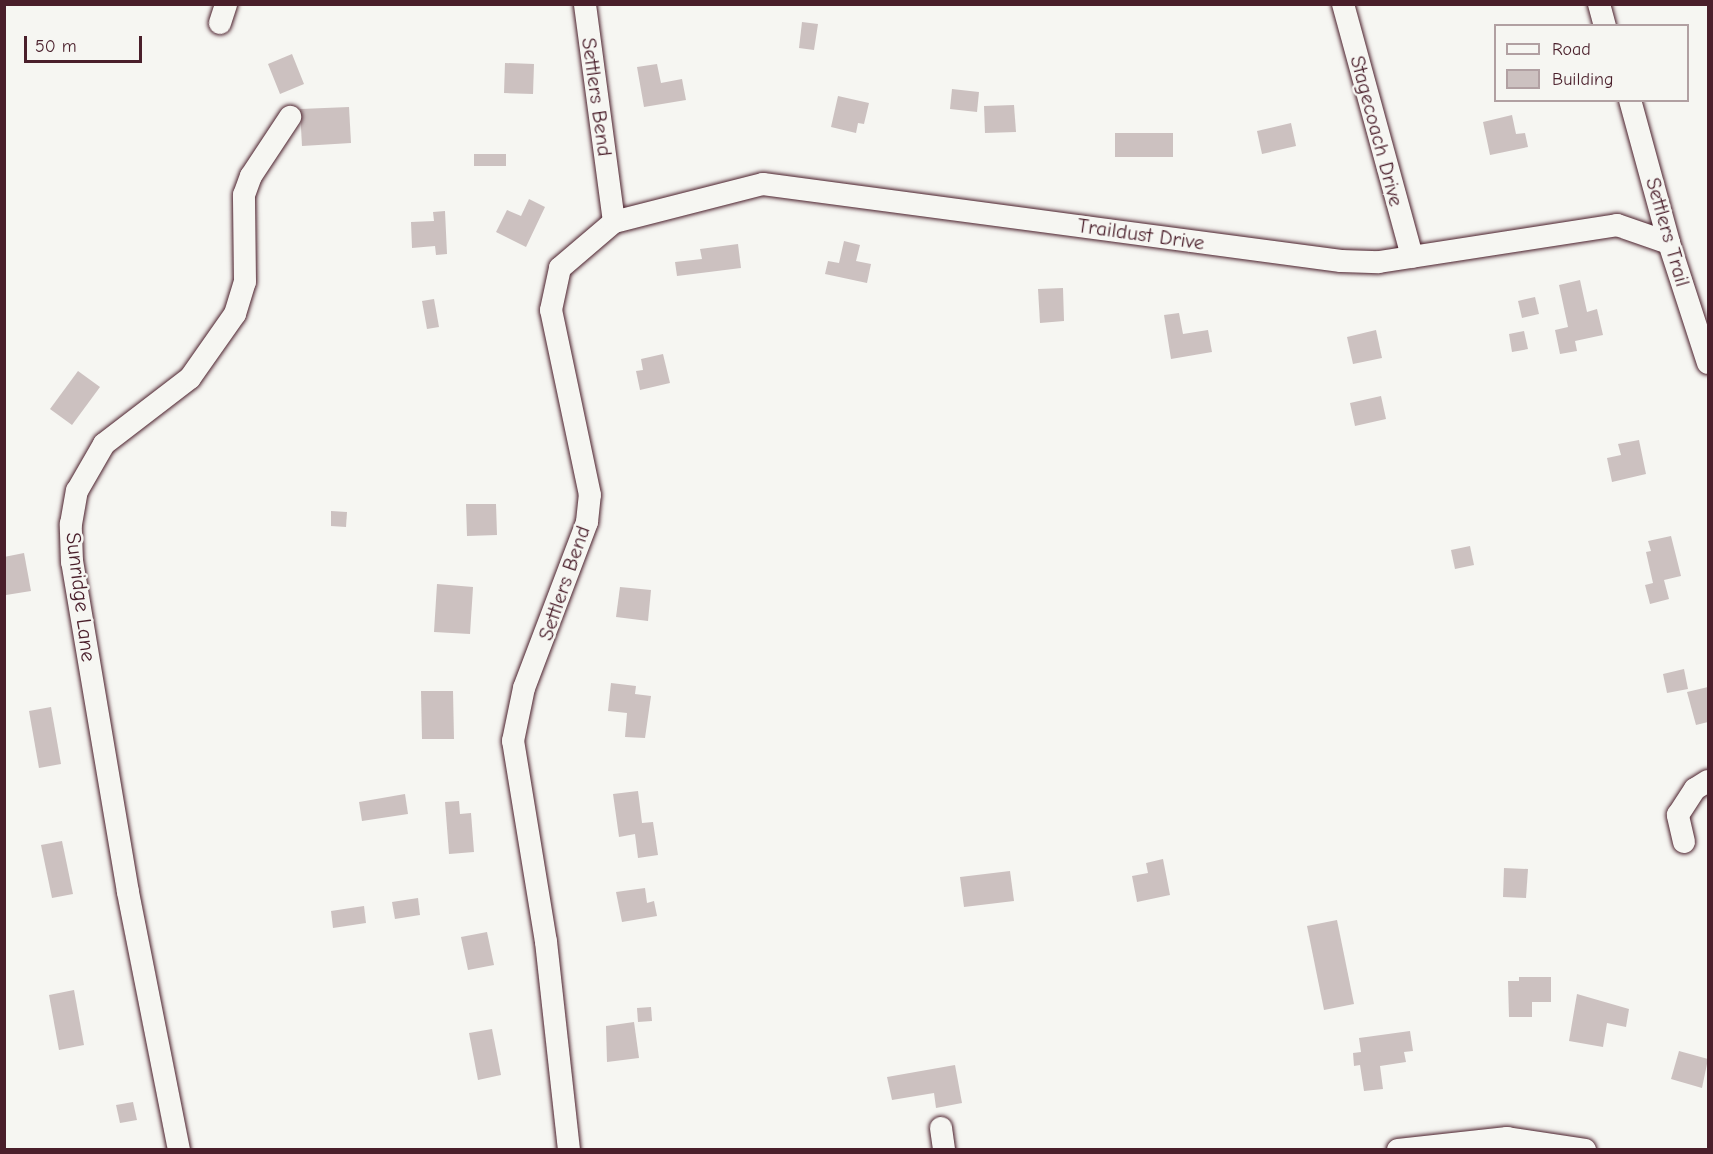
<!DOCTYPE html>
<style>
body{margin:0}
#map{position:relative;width:1713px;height:1154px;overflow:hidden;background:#f6f6f2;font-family:"Comic Neue",sans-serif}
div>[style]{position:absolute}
.building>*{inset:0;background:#ccc1c0}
.roads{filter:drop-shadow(0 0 2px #4a1f2b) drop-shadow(0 0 2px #4a1f2b)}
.minor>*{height:22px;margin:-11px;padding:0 11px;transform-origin:11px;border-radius:11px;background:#f6f6f2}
span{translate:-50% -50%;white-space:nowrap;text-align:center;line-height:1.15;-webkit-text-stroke:5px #f6f6f2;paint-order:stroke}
.street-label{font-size:21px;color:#4a1f2b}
.frame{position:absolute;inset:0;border:6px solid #4a1f2b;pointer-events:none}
.legend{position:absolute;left:1494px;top:24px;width:195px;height:78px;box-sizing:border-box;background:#f6f6f2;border:2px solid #b1a0a2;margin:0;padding:8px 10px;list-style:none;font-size:18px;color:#4a1f2b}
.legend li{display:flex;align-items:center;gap:12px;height:30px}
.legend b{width:30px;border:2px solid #b1a0a2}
.scale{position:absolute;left:24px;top:36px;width:118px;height:27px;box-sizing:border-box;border:3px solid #4a1f2b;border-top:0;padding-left:8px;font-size:18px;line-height:21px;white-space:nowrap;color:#4a1f2b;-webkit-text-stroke:4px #f6f6f2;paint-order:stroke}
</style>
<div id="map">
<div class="building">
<div style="clip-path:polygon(802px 22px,818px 24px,814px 50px,799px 48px)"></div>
<div style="clip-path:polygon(292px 54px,304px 84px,280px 94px,268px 64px)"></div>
<div style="clip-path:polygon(505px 63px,534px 64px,533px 94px,504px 93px)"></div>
<div style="clip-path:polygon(657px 64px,661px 83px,682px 79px,686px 100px,644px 107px,637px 67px)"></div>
<div style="clip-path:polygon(952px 89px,979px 92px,977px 112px,950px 109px)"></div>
<div style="clip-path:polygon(838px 96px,869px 103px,864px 124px,858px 123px,856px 133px,831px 127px)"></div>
<div style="clip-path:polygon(1014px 105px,1016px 132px,985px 133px,984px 106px)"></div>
<div style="clip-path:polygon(349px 107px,351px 143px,302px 146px,300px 109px)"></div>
<div style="clip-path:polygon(1512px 115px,1516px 134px,1525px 133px,1528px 147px,1490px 155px,1483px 122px)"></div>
<div style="clip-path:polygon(1291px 123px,1296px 146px,1262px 154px,1257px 131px)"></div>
<div style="clip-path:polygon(1115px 133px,1173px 133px,1173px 157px,1115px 157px)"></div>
<div style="clip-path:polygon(474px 154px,506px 154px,506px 166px,474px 166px)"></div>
<div style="clip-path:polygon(529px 199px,545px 207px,526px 247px,496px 232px,507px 210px,521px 216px)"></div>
<div style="clip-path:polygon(445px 211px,447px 254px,436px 255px,435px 246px,412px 248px,411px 222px,434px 221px,433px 212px)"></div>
<div style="clip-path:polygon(844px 241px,860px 245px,856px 261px,871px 264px,867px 283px,825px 274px,828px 261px,839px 263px)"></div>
<div style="clip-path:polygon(738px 244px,741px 268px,677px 276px,675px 262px,702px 259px,700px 249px)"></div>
<div style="clip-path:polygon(1580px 280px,1587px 312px,1597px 309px,1603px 335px,1575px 341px,1577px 351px,1560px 354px,1555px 330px,1568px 327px,1559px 285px)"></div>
<div style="clip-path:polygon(1063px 288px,1064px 321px,1040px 323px,1038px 289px)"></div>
<div style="clip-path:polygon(1535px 297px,1539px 314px,1522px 318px,1518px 301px)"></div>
<div style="clip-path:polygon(434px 299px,439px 327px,427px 329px,422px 301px)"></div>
<div style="clip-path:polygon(1179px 313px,1183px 334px,1208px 330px,1212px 352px,1171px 359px,1164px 315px)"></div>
<div style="clip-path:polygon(1376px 330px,1382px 358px,1353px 364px,1347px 337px)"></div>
<div style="clip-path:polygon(1524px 331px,1528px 349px,1512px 352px,1509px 334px)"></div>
<div style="clip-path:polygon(663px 354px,670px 383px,640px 390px,636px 371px,643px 370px,641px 359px)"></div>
<div style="clip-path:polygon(78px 371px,100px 387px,72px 425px,50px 409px)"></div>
<div style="clip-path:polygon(1381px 396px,1386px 419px,1355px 426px,1350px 403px)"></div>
<div style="clip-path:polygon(1639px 440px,1646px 474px,1612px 482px,1607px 458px,1621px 455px,1618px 444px)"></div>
<div style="clip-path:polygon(466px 504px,496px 504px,497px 535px,467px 536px)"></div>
<div style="clip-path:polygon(331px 511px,347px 512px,346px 527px,331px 526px)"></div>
<div style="clip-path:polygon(1671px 536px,1681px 576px,1664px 580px,1669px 599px,1650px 604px,1645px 585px,1653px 583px,1646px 552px,1651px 551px,1648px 541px)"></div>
<div style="clip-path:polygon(1470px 546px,1474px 565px,1455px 569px,1451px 550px)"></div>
<div style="clip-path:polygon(24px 553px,31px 591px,6px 595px,4px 557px)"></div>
<div style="clip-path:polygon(437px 584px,473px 587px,470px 634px,434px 632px)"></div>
<div style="clip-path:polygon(620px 587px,651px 590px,648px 621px,616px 617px)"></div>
<div style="clip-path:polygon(1684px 669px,1688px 689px,1667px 693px,1663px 674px)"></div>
<div style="clip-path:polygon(611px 683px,636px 686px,635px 694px,651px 696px,645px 738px,625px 737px,627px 713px,608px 711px)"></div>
<div style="clip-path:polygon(1708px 687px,1708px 722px,1696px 725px,1687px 692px)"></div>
<div style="clip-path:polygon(421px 691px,453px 691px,454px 739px,422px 739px)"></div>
<div style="clip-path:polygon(51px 707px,61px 764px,39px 768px,29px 711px)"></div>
<div style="clip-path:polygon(638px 791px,642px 823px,653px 822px,658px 855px,638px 858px,635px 834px,619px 837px,613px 794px)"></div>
<div style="clip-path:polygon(405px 794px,408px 814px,362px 821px,359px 802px)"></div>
<div style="clip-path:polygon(459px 801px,460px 814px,471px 813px,474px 852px,449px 854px,445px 802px)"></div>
<div style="clip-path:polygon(62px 841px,73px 894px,52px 898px,41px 845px)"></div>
<div style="clip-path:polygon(1163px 859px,1170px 895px,1137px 902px,1132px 876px,1148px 873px,1146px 863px)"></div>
<div style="clip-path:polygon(1504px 868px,1528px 869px,1526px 898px,1503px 897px)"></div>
<div style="clip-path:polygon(1010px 871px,1014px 901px,964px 907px,960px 877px)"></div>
<div style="clip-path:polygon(645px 888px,647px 903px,654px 901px,657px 916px,622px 922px,616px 892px)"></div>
<div style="clip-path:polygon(418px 898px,420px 915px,395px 919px,392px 902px)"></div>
<div style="clip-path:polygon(364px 906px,366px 923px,333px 928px,331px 911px)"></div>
<div style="clip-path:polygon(1337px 920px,1354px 1004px,1324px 1010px,1307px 926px)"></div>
<div style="clip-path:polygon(487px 932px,494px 965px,468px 970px,461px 937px)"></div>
<div style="clip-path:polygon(1519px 977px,1551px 977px,1551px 1002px,1532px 1002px,1532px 1017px,1509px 1017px,1508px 981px,1519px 981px)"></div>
<div style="clip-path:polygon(74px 990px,84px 1045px,59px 1050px,49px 995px)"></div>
<div style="clip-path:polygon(1577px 994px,1629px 1009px,1626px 1027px,1607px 1023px,1603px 1047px,1569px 1041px)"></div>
<div style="clip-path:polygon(651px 1007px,652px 1021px,638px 1022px,637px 1008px)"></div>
<div style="clip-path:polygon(634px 1022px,639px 1058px,607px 1062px,606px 1026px)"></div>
<div style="clip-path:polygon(492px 1029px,501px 1075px,478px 1080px,469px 1033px)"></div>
<div style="clip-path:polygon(1410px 1031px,1413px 1051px,1404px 1052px,1406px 1062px,1380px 1066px,1383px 1089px,1364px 1091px,1360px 1065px,1354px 1066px,1353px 1053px,1361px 1052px,1359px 1038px)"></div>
<div style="clip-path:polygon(1679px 1051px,1708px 1059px,1702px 1088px,1671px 1079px)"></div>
<div style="clip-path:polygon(955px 1065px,962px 1103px,936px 1108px,934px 1093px,892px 1100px,887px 1077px)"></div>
<div style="clip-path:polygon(133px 1102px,137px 1120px,120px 1123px,116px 1105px)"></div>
</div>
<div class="roads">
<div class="minor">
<div style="left:1343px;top:4px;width:262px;rotate:74.7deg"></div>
<div style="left:1599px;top:4px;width:23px;rotate:75deg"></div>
<div style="left:220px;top:23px;width:20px;rotate:-72deg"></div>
<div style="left:1630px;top:100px;width:148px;rotate:74.7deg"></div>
<div style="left:1669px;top:243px;width:126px;rotate:72deg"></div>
<div style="left:614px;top:222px;width:154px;rotate:-14.3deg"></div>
<div style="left:763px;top:184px;width:583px;rotate:7.59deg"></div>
<div style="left:1341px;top:261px;width:38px;rotate:2deg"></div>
<div style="left:1379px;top:262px;width:241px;rotate:-8.8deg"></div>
<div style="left:1617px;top:225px;width:55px;rotate:19.1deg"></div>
<div style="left:1684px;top:842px;width:28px;rotate:-103deg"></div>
<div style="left:1678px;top:815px;width:31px;rotate:-57deg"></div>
<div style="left:1695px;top:789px;width:15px;rotate:-32deg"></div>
<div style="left:941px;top:1128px;width:22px;rotate:82deg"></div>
<div style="left:179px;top:1150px;width:263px;rotate:-101.2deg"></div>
<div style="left:128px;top:892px;width:335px;rotate:-99.6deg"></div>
<div style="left:72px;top:562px;width:38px;rotate:-92deg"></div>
<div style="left:71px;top:524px;width:34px;rotate:-80deg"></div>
<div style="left:77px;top:491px;width:54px;rotate:-60.1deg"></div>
<div style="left:104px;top:444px;width:108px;rotate:-37.5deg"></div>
<div style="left:190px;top:378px;width:78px;rotate:-54.9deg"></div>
<div style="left:235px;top:314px;width:34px;rotate:-73deg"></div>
<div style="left:245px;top:282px;width:87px;rotate:-90.7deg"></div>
<div style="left:244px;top:195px;width:20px;rotate:-70deg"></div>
<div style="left:251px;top:176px;width:71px;rotate:-56.5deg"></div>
<div style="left:569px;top:1150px;width:209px;rotate:-96.3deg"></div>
<div style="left:546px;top:942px;width:204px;rotate:-99.3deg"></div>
<div style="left:513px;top:741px;width:54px;rotate:-78.3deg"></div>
<div style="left:524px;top:688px;width:178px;rotate:-69.2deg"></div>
<div style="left:587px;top:522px;width:27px;rotate:-84deg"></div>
<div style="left:590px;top:495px;width:189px;rotate:-101.9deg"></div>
<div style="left:551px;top:310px;width:43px;rotate:-77.9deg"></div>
<div style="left:560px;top:268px;width:71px;rotate:-40.4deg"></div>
<div style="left:614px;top:222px;width:220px;rotate:-97.6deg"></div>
<div style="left:1398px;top:1150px;width:110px;rotate:-6.3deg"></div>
<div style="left:1507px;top:1138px;width:79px;rotate:8.7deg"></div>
</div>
</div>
<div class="street-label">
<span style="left:597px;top:97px;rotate:82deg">Settlers Bend</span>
<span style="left:1377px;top:131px;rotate:75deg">Stagecoach Drive</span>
<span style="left:1668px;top:232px;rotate:74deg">Settlers Trail</span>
<span style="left:1141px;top:234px;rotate:8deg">Traildust Drive</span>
<span style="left:564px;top:583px;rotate:-71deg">Settlers Bend</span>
<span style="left:81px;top:597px;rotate:83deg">Sunridge Lane</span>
</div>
<div class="frame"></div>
<ul class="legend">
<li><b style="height:8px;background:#f6f6f2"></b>Road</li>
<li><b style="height:16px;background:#ccc1c0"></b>Building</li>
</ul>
<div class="scale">50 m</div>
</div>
